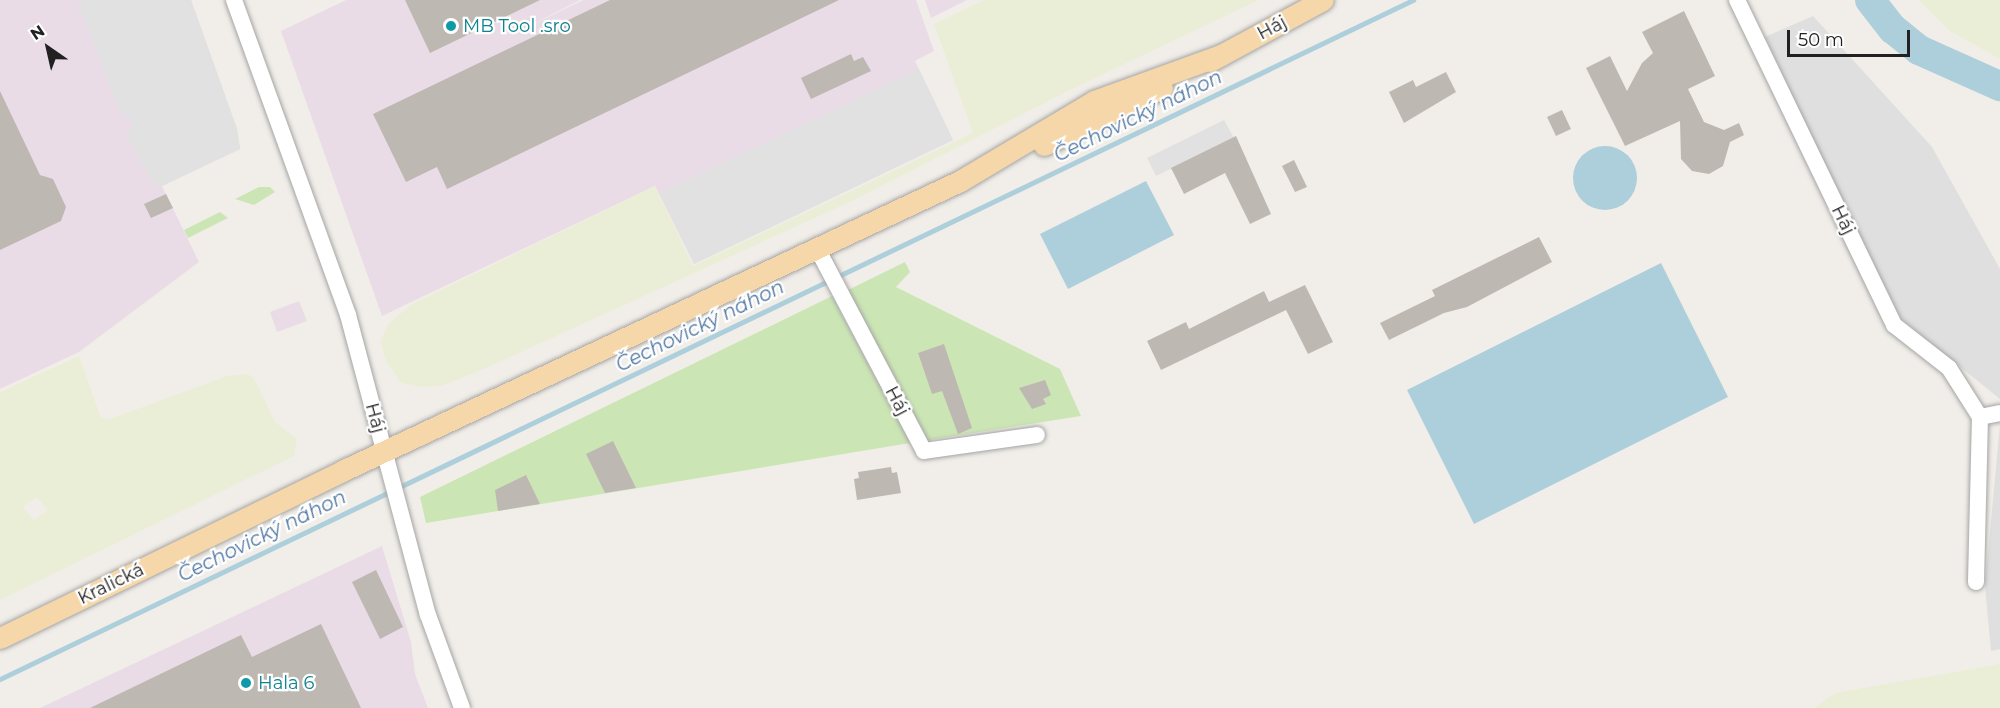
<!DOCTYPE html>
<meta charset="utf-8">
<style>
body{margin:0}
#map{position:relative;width:2000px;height:708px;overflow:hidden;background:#f1eee9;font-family:Montserrat,sans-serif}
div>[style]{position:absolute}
.residential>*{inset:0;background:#dfdfdf}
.industrial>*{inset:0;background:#e9dce6}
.farmland>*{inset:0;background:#ebeed6}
.grass>*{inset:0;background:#cbe6b4}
.parking>*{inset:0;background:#e1e1e1}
.water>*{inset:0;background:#adcfdb}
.round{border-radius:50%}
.stream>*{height:5px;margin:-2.5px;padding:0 2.5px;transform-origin:2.5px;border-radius:2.5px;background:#adcfdb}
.river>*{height:30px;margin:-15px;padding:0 15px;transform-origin:15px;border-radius:15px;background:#adcfdb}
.building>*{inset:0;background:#beb8b2}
.roads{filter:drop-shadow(0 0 2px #a5a5a5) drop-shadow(0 0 2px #a5a5a5)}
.minor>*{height:16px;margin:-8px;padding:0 8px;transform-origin:8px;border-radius:8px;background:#fff}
.major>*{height:21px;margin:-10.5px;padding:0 10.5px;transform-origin:10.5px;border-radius:10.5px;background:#f5d7aa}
.dots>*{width:16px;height:16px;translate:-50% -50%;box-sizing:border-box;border:3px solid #fff;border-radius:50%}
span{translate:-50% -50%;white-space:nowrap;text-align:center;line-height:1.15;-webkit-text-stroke:4.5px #fff;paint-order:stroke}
.culture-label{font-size:18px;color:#0d838f}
.left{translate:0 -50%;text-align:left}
.street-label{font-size:18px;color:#212121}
.water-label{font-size:20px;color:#5178a3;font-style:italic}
.north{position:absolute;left:18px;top:18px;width:60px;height:60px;-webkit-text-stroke:4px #fff;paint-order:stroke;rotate:326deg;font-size:16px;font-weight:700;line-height:24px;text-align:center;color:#212121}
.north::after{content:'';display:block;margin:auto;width:21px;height:27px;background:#212121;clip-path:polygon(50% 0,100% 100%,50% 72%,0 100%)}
.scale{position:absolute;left:1787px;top:30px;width:123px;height:27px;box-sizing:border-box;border:3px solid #212121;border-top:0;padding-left:8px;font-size:18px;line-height:21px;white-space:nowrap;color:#212121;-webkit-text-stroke:4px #fff;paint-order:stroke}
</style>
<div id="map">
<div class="residential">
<div style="clip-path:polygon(1813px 16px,1932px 147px,2000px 269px,2000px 399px,1895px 314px,1765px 37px)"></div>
<div style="clip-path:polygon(2000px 424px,2000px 649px,1991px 651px,1985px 586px)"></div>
</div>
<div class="industrial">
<div style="clip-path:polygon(0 0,191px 0,237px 129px,240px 149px,162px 186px,199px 262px,79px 352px,0 389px)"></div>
<div style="clip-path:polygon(346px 0,580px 0,511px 35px,583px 0,916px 0,934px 51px,915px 61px,953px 140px,694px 264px,655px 186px,382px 316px,281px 31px)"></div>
<div style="clip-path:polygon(925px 0,967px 0,931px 18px)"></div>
<div style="clip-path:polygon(299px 301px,307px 321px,277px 332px,270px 312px)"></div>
<div style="clip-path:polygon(382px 546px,411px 642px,415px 674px,428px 708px,40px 708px)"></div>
</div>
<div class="farmland">
<div style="clip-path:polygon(984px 0,1259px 0,1072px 89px,852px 201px,475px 373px,441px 386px,422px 387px,401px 383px,386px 361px,380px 341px,389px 323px,412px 304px,655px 186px,693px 266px,973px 133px,934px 24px)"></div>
<div style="clip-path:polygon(1918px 0,2000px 0,2000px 59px,1950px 31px)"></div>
<div style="clip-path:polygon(evenodd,79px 356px,101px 418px,110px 419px,227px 376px,248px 374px,254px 378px,275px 422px,297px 439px,294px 456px,0 600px,0 392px,79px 356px,36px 497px,48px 510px,34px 520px,23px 507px,36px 497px)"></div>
<div style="clip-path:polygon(2000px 664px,2000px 708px,1814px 708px,1835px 693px)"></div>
</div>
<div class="grass">
<div style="clip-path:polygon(259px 187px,270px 187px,275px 192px,254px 205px,235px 199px)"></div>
<div style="clip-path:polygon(220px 212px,228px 218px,188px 238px,184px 230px)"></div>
<div style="clip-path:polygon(905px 262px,910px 272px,896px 287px,1060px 369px,1081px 416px,928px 440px,848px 290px)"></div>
<div style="clip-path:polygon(832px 296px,910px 443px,426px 523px,420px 497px)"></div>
</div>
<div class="parking">
<div style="clip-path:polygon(77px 0,191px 0,237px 129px,240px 149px,162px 186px,154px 184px,126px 135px,133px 122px,119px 110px)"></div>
<div style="clip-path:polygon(919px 69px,953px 140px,694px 264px,660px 193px)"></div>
<div style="clip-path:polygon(1224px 120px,1234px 138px,1156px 176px,1147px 158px)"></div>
</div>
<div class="water">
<div class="round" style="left:1573px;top:146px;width:64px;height:64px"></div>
<div style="clip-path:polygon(1146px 181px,1174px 235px,1068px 289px,1040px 234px)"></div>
<div style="clip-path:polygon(1661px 263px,1728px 397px,1474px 524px,1407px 390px)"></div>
</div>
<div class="stream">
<div style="left:0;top:679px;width:1568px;rotate:-25.67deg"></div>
</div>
<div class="river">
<div style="left:1870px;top:0;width:37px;rotate:52deg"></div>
<div style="left:1893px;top:29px;width:33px;rotate:39deg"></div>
<div style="left:1919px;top:50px;width:89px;rotate:24deg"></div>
</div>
<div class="building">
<div style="clip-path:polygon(405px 0,540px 0,430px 53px)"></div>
<div style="clip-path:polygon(610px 0,839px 0,447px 189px,437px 167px,406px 182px,373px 114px)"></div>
<div style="clip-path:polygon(1684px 11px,1715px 76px,1688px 89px,1704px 122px,1724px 130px,1739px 123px,1744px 135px,1730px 142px,1723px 166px,1709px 174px,1692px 171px,1681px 159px,1680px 121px,1625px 146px,1586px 68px,1610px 56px,1627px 91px,1642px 63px,1653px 53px,1642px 32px)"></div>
<div style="clip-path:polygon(851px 54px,854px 61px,863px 57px,871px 71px,811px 99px,801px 78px)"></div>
<div style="clip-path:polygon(1446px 72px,1456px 92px,1404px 123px,1389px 92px,1413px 80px,1416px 87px)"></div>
<div style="clip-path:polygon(0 91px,40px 175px,53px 179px,66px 207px,61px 221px,0 250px)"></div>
<div style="clip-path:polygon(1562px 110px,1571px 129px,1556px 136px,1547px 117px)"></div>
<div style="clip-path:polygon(1236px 136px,1271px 214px,1250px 224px,1225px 173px,1184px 194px,1171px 168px)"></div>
<div style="clip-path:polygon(1294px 160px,1307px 187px,1295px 192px,1282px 166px)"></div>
<div style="clip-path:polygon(166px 194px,173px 208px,151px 218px,144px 204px)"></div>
<div style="clip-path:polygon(1539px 237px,1552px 262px,1467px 307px,1444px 313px,1389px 340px,1380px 323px,1435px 296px,1432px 290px)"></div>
<div style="clip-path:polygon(1305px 285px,1333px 342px,1308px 354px,1286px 310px,1161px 370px,1147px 341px,1186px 322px,1189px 329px,1264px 291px,1269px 302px)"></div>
<div style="clip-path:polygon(944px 344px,972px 428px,958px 434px,942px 391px,932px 394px,918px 353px)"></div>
<div style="clip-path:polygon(1045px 380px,1051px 395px,1043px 399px,1046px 404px,1032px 409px,1019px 388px)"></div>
<div style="clip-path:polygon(613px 441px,636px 488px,605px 493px,586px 454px)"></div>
<div style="clip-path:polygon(891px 467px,892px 473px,897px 472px,901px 493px,857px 500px,854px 479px,859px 478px,858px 472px)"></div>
<div style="clip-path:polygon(526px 475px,540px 504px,498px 511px,495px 490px)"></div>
<div style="clip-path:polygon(376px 570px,403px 627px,380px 639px,352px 582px)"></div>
<div style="clip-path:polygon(321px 624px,361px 708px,90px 708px,241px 635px,252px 657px)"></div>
</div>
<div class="roads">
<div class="minor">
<div style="left:234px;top:0;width:335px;rotate:70.1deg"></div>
<div style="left:348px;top:315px;width:310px;rotate:75.1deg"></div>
<div style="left:428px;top:615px;width:99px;rotate:69.9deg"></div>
<div style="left:1737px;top:0;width:361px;rotate:64.2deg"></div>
<div style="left:1894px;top:325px;width:70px;rotate:38deg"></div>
<div style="left:1949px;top:368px;width:58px;rotate:57.7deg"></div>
<div style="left:1980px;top:417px;width:165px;rotate:91.4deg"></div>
<div style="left:818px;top:250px;width:227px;rotate:62.2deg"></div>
<div style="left:924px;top:451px;width:114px;rotate:-8.1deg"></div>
<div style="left:1980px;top:417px;width:20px;rotate:-11deg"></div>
</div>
<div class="major">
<div style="left:1210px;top:61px;width:128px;rotate:-28.4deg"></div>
<div style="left:1044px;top:145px;width:131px;rotate:-25.8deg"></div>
<div style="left:0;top:638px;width:381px;rotate:-26deg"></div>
<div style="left:342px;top:471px;width:683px;rotate:-25.14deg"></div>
<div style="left:960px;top:181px;width:156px;rotate:-30.8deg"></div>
<div style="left:1094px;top:101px;width:135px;rotate:-19.9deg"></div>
</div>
</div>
<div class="dots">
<div style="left:451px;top:26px;background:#0f9aa8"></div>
<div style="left:246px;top:683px;background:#0f9aa8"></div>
</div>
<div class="culture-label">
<span class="left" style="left:463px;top:26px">MB Tool .sro</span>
<span class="left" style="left:258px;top:683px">Hala 6</span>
</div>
<div class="street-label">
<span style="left:1272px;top:28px;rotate:-28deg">Háj</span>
<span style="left:1843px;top:220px;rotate:64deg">Háj</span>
<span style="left:897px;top:401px;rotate:62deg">Háj</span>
<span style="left:375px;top:418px;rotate:75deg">Háj</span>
<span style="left:111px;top:584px;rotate:-26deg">Kralická</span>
</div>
<div class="water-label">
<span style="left:1138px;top:116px;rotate:-26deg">Čechovický náhon</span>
<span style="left:700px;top:326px;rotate:-26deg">Čechovický náhon</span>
<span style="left:262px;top:536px;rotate:-26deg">Čechovický náhon</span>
</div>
<div class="north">N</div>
<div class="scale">50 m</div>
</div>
